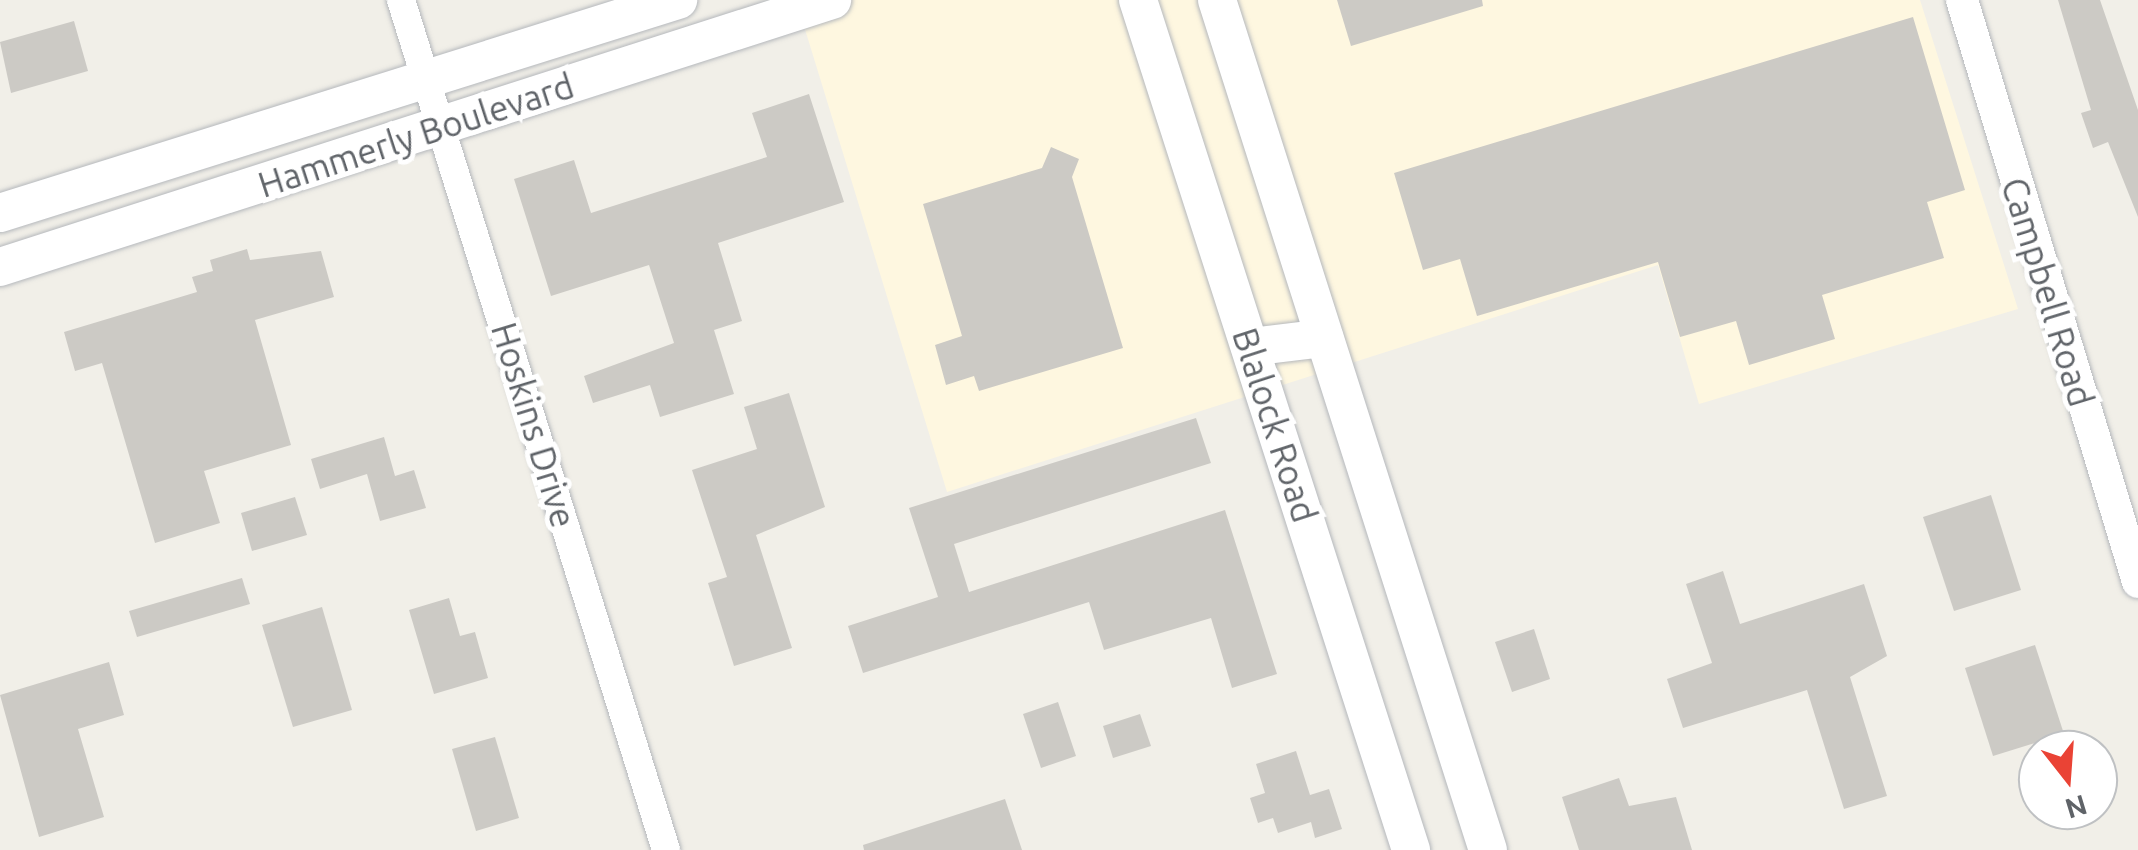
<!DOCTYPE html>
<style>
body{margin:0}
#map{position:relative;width:2138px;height:850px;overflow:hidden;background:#f1efe8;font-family:Ubuntu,sans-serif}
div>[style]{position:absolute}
.commercial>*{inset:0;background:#fef7e0}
.building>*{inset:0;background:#cccac5}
.roads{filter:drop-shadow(0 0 2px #b5b8bc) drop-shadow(0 0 2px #b5b8bc)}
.minor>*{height:28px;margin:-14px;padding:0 14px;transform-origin:14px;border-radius:14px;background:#fff}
.tertiary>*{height:32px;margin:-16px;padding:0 16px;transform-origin:16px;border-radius:16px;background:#fff}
.secondary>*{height:38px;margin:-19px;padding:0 19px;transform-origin:19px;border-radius:19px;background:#fff}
span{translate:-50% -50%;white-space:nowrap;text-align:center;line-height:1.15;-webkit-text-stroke:10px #fff;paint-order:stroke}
.street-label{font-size:35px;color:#5f6368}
.north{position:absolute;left:2018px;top:730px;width:100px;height:100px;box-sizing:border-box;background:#fff;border:2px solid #bfc1c3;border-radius:50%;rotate:163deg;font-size:28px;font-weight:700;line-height:40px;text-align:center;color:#5f6368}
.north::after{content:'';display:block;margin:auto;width:35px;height:45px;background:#ea4335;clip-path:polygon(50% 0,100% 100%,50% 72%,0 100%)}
</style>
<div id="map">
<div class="commercial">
<div style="clip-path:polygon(796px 0,1920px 0,2018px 309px,1699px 404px,1658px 265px,947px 492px)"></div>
</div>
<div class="building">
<div style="clip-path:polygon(1337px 0,1482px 0,1483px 6px,1351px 46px)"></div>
<div style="clip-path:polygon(2058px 0,2100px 0,2138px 110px,2138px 217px,2108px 142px,2093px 148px,2081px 113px,2091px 110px)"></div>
<div style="clip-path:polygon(1913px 17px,1965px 190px,1927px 202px,1944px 258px,1822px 295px,1835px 339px,1749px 365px,1736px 321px,1680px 337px,1658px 262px,1477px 316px,1460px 259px,1423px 270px,1394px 173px)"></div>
<div style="clip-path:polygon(74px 21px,88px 71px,11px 93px,0 42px)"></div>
<div style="clip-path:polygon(809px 94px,844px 202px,718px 243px,742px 321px,714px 330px,734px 394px,660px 417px,650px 385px,593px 403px,584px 376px,674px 343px,649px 265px,551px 296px,514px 179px,574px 160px,591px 213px,767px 157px,752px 113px)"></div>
<div style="clip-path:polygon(1051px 147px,1079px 159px,1072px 177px,1123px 348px,979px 391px,974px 376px,946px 385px,935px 345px,962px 336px,923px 204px,1042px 168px)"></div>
<div style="clip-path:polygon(247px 249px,250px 260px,321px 251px,334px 297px,255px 320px,291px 445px,204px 471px,220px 523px,155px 543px,102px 363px,75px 371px,64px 332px,197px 292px,192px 277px,213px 271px,210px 260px)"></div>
<div style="clip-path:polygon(789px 393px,825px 507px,756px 535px,792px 648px,734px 666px,708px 583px,727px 577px,692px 470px,757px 449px,744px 407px)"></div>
<div style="clip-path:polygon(1196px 418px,1211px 463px,954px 544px,969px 592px,1225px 510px,1277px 674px,1232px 688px,1211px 618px,1104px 650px,1089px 602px,863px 673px,848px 626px,938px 597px,909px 508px)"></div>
<div style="clip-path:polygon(384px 437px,395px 476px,414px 470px,426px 508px,380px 521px,367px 474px,320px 489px,311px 459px)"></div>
<div style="clip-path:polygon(1991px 495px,2021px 590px,1954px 611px,1923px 517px)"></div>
<div style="clip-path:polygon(295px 497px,307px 535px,252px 551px,241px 513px)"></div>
<div style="clip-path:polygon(1723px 571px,1740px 624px,1864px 584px,1887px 656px,1850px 677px,1887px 796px,1844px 809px,1807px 690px,1683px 728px,1667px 679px,1712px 663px,1686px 584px)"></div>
<div style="clip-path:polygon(242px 578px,250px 604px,137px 637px,129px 611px)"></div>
<div style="clip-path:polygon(449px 598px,460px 636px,475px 632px,488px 678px,434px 694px,409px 610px)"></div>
<div style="clip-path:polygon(322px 607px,352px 710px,293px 727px,262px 625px)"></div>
<div style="clip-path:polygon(1534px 629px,1550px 679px,1512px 692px,1495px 642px)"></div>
<div style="clip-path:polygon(2035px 645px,2064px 734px,1993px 756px,1965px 668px)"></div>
<div style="clip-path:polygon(109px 662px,124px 715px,78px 729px,104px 817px,39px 837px,0 695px)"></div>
<div style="clip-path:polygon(1058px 702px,1076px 756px,1041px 768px,1023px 714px)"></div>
<div style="clip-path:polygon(1140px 714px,1151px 746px,1113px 758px,1103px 726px)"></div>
<div style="clip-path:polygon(495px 737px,519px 818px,476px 831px,452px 749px)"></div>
<div style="clip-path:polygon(1296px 751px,1310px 795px,1329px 789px,1342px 829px,1315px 838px,1311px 822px,1278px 833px,1273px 818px,1258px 823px,1250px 798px,1265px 793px,1256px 764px)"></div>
<div style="clip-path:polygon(1619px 778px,1629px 806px,1676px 797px,1692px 850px,1579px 850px,1562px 797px)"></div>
<div style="clip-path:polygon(1005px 799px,1022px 850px,864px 850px,863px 845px)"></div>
</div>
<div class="roads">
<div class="minor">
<div style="left:401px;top:0;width:890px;rotate:72.68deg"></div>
</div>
<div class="tertiary">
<div style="left:1962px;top:0;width:608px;rotate:73.17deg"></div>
</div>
<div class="secondary">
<div style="left:1138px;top:0;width:893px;rotate:72.19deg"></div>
<div style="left:1217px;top:0;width:892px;rotate:72.32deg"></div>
<div style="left:0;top:213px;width:711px;rotate:-17.44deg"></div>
<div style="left:0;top:267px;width:874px;rotate:-17.79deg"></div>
<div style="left:1250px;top:347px;width:75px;rotate:-6.9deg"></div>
</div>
</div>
<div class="street-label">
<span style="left:416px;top:135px;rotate:-18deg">Hammerly Boulevard</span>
<span style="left:2048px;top:292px;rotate:73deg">Campbell Road</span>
<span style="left:534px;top:425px;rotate:73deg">Hoskins Drive</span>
<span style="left:1275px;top:425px;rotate:72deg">Blalock Road</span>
</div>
<div class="north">N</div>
</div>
